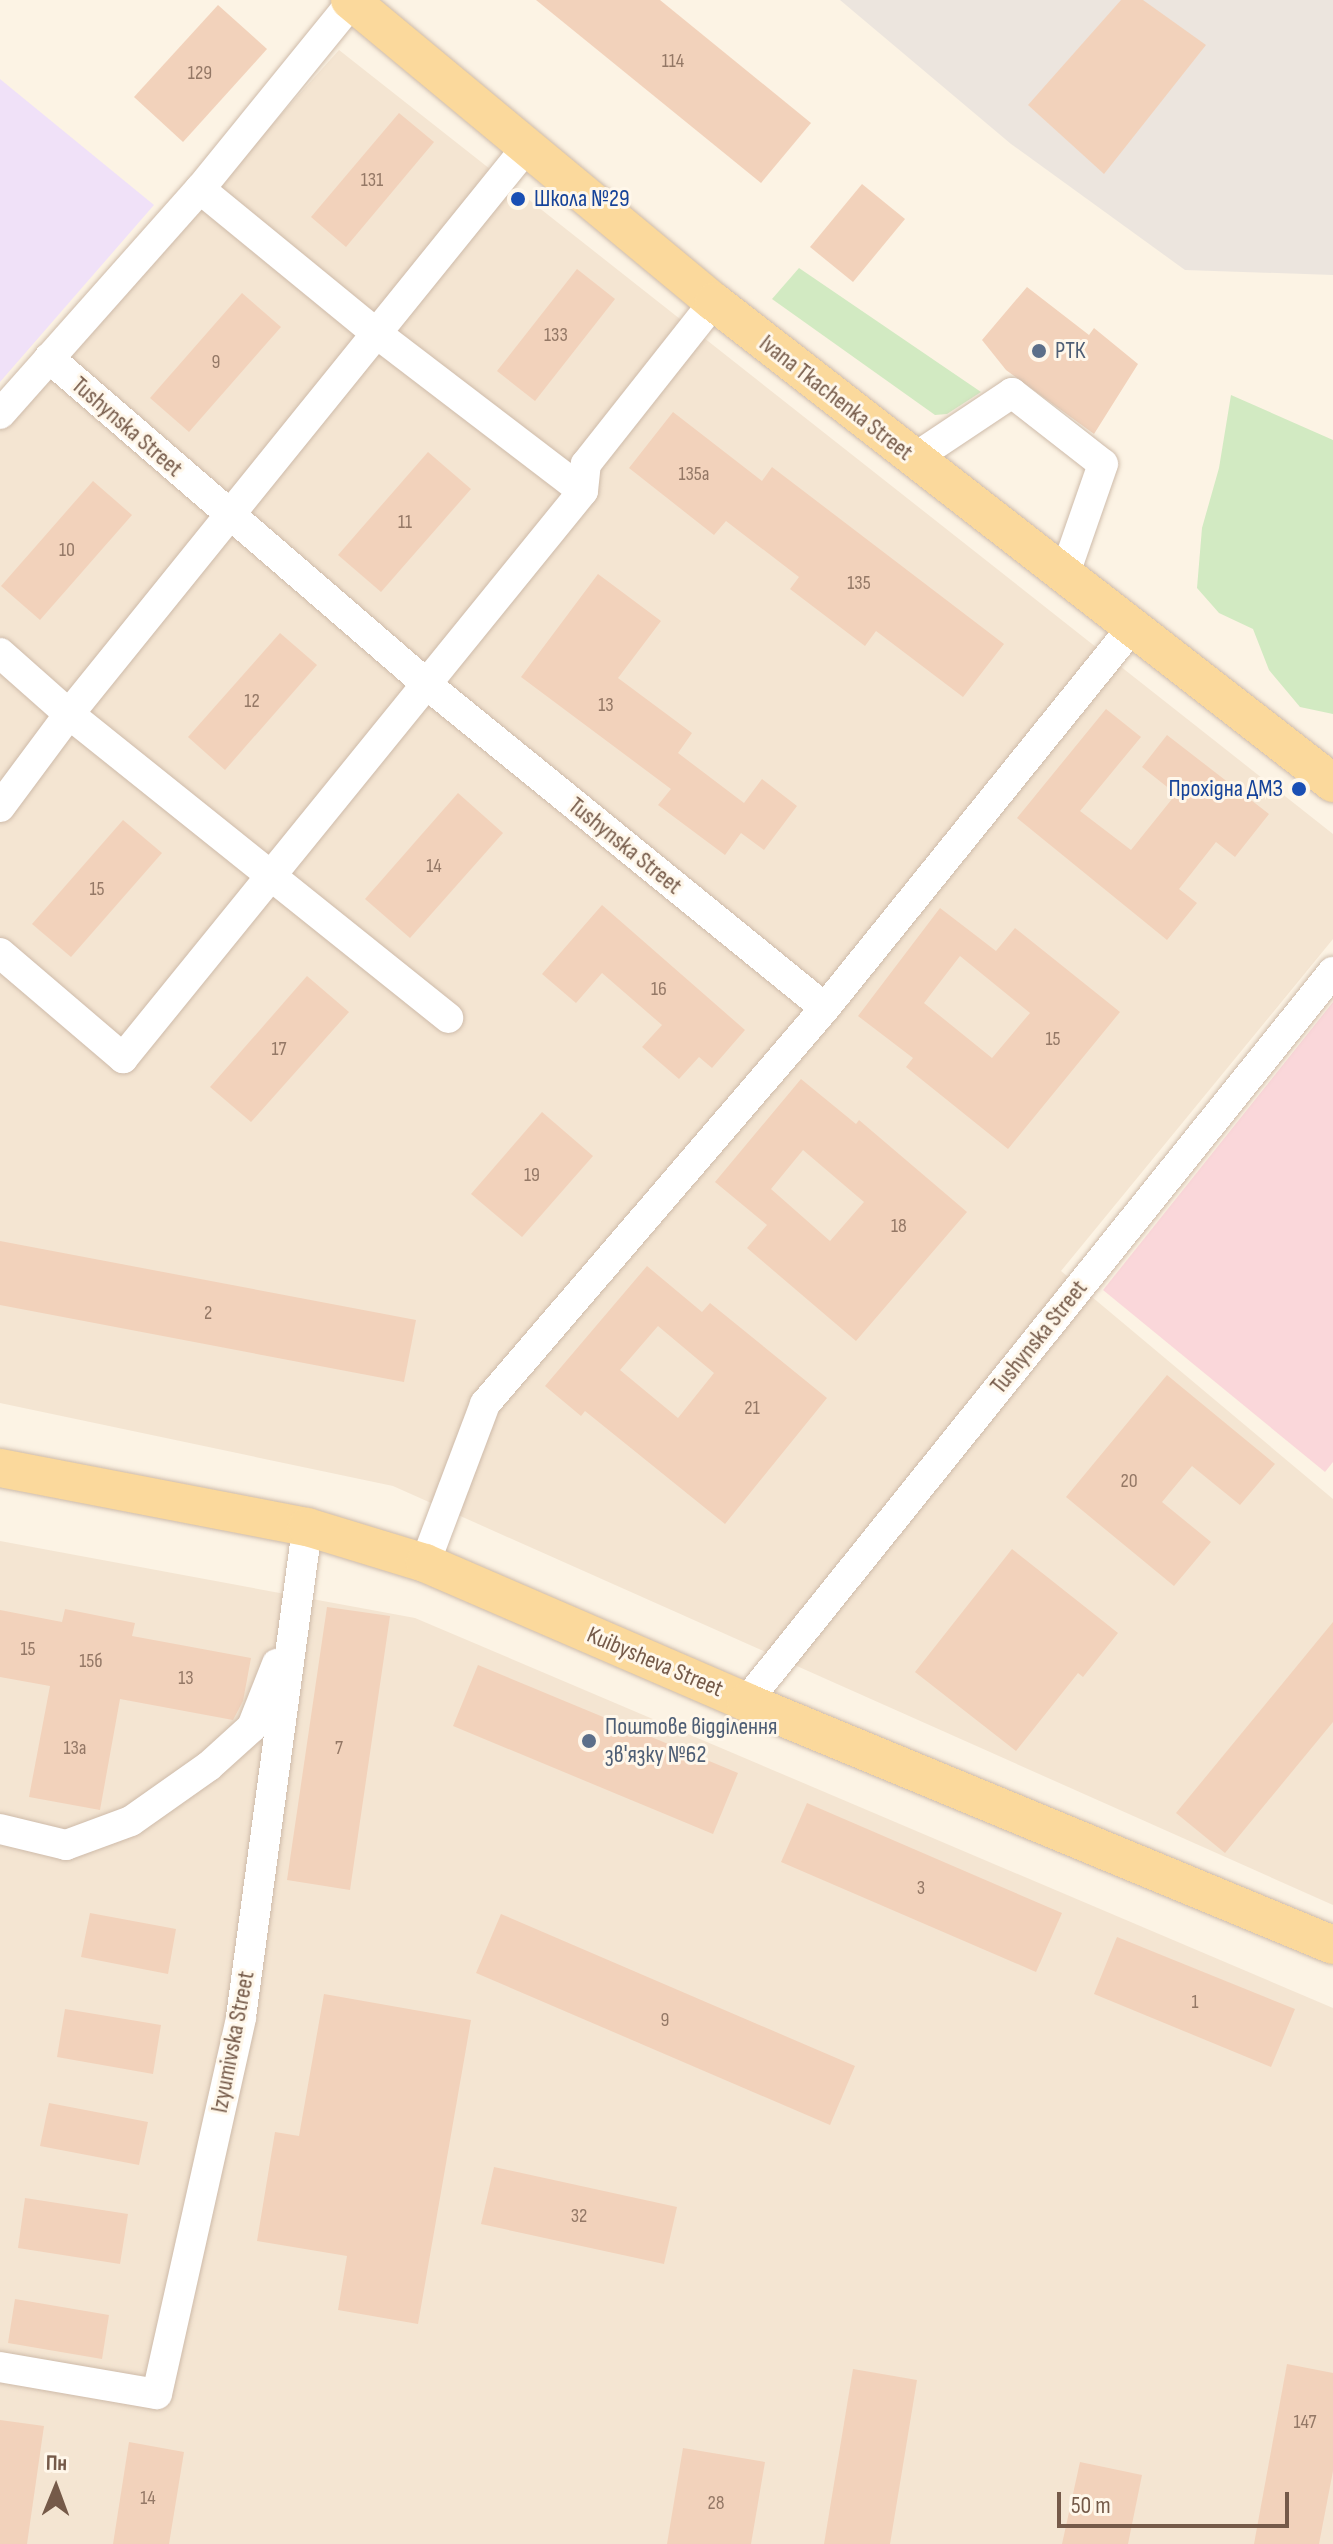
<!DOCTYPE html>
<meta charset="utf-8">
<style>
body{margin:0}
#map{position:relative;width:1333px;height:2544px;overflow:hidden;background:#fcf3e4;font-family:"Sofia Sans Condensed",sans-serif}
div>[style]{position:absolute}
.residential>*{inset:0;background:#f4e5d2}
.industrial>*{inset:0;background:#ece5de}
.education>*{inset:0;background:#f0e1f8}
.medical>*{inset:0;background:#fad7da}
.green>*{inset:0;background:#d2eac2}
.building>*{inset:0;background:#f2d2bb}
.roads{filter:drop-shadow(0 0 2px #cebbaa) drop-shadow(0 0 2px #cebbaa)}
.minor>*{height:30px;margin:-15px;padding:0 15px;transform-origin:15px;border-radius:15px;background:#fff}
.major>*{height:38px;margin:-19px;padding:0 19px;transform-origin:19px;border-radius:19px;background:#fbd99c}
.dots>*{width:22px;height:22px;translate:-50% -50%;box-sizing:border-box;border:4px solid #fff7ea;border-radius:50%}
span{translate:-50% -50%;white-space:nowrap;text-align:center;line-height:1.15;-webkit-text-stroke:6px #fff7ea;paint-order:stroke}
.number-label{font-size:20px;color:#947866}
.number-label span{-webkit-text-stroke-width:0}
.transit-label{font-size:24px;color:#164399}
.left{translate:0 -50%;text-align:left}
.right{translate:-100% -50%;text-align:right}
.service-label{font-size:24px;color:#4e5e75}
.street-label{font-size:24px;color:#755a49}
.north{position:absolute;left:16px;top:2448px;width:80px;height:80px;-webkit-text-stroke:6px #fff7ea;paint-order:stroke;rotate:1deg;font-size:22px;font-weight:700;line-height:32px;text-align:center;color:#755a49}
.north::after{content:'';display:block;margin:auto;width:28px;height:36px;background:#755a49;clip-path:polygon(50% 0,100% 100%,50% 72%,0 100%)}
.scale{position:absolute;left:1057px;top:2492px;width:232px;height:36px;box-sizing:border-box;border:4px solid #755a49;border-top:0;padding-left:10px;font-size:24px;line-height:28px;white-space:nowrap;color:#755a49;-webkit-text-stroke:6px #fff7ea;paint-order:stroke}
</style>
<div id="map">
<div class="residential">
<div style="clip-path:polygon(339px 50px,1333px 834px,1333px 939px,1061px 1271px,1333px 1499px,1333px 1905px,393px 1486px,0 1403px,0 428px)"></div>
<div style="clip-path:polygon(0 1541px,415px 1618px,1333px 2008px,1333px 2544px,0 2544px)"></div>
</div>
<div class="industrial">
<div style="clip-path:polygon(840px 0,1333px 0,1333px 275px,1185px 270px,1011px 144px)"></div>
</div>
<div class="education">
<div style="clip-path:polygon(0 79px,154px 205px,0 382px)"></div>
</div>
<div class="medical">
<div style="clip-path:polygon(1333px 1002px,1333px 1462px,1325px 1472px,1103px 1290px)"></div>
</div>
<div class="green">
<div style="clip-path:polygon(799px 268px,981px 392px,947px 414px,935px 415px,772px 299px)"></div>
<div style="clip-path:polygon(1231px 395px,1333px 440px,1333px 714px,1300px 707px,1269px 670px,1253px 629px,1219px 613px,1197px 588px,1202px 528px,1219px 468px)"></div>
</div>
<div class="building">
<div style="clip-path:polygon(536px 0,660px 0,811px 123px,761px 183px)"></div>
<div style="clip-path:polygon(1121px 0,1143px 0,1206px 45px,1104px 174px,1028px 105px)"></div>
<div style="clip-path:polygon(218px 5px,267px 49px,183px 142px,134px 97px)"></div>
<div style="clip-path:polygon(399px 113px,434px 142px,346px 247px,311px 217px)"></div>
<div style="clip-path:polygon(862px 184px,905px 219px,853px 282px,810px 247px)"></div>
<div style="clip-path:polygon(577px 269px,615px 299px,535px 401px,497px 371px)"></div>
<div style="clip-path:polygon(1027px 287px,1089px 335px,1094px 328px,1138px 364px,1094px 434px,1006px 370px,982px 340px)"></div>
<div style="clip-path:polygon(242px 293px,281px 327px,189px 432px,150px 398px)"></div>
<div style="clip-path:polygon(673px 412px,762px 481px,772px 467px,1004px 644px,963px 697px,876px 631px,865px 646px,790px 589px,799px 577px,726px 521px,714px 535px,629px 468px)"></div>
<div style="clip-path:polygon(428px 452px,471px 489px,381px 592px,338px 555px)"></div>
<div style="clip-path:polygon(93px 481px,132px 515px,40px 620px,1px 586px)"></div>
<div style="clip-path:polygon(598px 574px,661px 621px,618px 678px,692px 733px,678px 753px,744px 803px,762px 779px,797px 806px,764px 850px,741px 833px,725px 855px,658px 805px,671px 789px,521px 677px)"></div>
<div style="clip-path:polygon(280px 633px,317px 665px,225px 770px,188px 737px)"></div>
<div style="clip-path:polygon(1106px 709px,1141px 737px,1080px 811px,1131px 850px,1176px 794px,1142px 767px,1167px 735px,1269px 814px,1235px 857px,1216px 842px,1179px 889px,1197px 903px,1167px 940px,1017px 818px)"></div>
<div style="clip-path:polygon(458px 793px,503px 833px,410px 938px,365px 899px)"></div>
<div style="clip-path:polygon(123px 820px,162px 853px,71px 957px,32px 924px)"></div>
<div style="clip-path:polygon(602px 905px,745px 1030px,712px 1068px,699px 1057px,679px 1079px,642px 1047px,662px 1025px,602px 973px,576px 1003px,542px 974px)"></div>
<div style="clip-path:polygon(evenodd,940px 908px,996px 951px,1015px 928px,1120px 1012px,1008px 1149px,906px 1067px,913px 1058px,858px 1016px,940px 908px,960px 956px,1030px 1013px,992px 1058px,924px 1003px,960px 956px)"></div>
<div style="clip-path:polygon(307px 976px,349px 1012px,251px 1122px,210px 1087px)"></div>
<div style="clip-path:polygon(evenodd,801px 1079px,856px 1124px,859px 1120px,967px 1212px,856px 1341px,747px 1248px,767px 1225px,715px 1182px,801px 1079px,803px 1150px,864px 1202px,830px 1241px,771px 1189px,803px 1150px)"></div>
<div style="clip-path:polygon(542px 1112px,593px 1156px,522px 1237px,471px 1194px)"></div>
<div style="clip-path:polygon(0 1241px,416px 1320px,404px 1382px,0 1305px)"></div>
<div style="clip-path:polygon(evenodd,647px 1266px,702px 1312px,710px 1303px,827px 1398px,725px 1524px,585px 1411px,581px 1416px,545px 1386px,647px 1266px,658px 1326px,714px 1373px,678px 1418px,620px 1370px,658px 1326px)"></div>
<div style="clip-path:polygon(1167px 1375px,1275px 1464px,1240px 1505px,1192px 1466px,1162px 1502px,1211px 1542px,1174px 1586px,1066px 1497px)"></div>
<div style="clip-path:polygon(1012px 1549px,1118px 1633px,1083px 1677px,1078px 1673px,1016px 1751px,915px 1672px)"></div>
<div style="clip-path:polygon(327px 1607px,390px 1616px,350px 1890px,287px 1880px)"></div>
<div style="clip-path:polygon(65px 1609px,135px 1623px,132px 1636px,251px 1658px,243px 1701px,233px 1720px,120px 1699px,100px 1810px,29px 1797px,50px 1686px,0 1677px,0 1610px,62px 1622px)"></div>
<div style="clip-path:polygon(1333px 1622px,1333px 1722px,1225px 1853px,1176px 1813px)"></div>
<div style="clip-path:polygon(478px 1665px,738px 1773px,713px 1834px,453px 1726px)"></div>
<div style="clip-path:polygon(807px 1803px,1062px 1913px,1036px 1972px,781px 1862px)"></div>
<div style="clip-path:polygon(90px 1913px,176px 1929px,168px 1974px,81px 1957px)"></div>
<div style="clip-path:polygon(501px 1914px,855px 2066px,830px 2125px,476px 1973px)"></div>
<div style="clip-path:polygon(1117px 1937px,1295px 2009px,1271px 2067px,1094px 1994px)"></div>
<div style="clip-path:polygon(324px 1994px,471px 2020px,418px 2324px,338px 2310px,347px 2256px,257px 2241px,275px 2132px,299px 2136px)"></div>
<div style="clip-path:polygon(65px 2009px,161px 2025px,153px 2074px,57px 2057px)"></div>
<div style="clip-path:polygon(49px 2103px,148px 2122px,139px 2165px,40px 2146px)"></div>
<div style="clip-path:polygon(494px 2167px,677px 2207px,664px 2264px,481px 2224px)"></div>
<div style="clip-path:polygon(25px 2198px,128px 2214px,120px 2264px,18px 2248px)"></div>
<div style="clip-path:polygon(15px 2299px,109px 2315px,102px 2359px,8px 2343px)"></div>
<div style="clip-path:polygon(1287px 2364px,1333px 2373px,1333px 2471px,1319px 2544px,1254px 2544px)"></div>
<div style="clip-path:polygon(853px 2369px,917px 2380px,890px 2544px,824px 2544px)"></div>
<div style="clip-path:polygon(0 2420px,44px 2426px,27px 2544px,0 2544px)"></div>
<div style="clip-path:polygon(129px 2442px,184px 2452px,169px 2544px,113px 2544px)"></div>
<div style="clip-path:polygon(683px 2448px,765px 2462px,751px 2544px,667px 2544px)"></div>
<div style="clip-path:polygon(1080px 2462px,1142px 2475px,1128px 2544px,1062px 2544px)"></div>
</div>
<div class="roads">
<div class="minor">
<div style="left:200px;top:189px;width:227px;rotate:39.3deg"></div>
<div style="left:376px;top:333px;width:260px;rotate:37.4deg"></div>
<div style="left:49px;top:358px;width:497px;rotate:40.8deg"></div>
<div style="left:425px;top:683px;width:515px;rotate:39.09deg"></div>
<div style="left:0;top:414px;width:301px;rotate:-48.4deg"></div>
<div style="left:200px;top:189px;width:241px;rotate:-50.9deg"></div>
<div style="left:913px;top:459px;width:119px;rotate:-33.7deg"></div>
<div style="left:1012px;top:393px;width:115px;rotate:38deg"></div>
<div style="left:1103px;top:464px;width:115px;rotate:109.2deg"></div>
<div style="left:0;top:653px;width:92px;rotate:41.5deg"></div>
<div style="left:69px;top:714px;width:486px;rotate:38.7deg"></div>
<div style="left:0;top:807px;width:116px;rotate:-53.4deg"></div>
<div style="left:69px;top:714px;width:727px;rotate:-51.08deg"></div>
<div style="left:0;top:953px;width:162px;rotate:40.5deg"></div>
<div style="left:123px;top:1058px;width:730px;rotate:-50.95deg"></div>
<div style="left:583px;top:491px;width:27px;rotate:-84deg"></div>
<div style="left:586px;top:464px;width:206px;rotate:-51.7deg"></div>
<div style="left:425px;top:1563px;width:170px;rotate:-69.3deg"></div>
<div style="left:485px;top:1404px;width:522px;rotate:-49.35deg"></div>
<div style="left:825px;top:1008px;width:491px;rotate:-51.1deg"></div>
<div style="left:746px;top:1702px;width:937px;rotate:-51.2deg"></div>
<div style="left:0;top:1829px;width:68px;rotate:13.6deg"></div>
<div style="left:66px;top:1845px;width:69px;rotate:-20.3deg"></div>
<div style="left:131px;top:1821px;width:95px;rotate:-35.2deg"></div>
<div style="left:209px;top:1766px;width:58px;rotate:-42.2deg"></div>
<div style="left:252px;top:1727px;width:68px;rotate:-68.4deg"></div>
<div style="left:0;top:2367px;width:159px;rotate:9.8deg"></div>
<div style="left:157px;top:2394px;width:386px;rotate:-77.4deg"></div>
<div style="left:241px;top:2017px;width:494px;rotate:-82.3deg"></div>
</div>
<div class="major">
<div style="left:350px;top:0;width:473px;rotate:39.7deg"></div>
<div style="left:714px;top:302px;width:784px;rotate:37.85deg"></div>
<div style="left:0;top:1468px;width:313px;rotate:10.9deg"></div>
<div style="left:307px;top:1527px;width:123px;rotate:17deg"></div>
<div style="left:425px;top:1563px;width:350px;rotate:23.4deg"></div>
<div style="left:746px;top:1702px;width:635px;rotate:22.49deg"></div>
</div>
</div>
<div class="dots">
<div style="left:518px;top:199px;background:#1a4fb4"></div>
<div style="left:1039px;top:351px;background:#5c6f8a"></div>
<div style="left:1299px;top:789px;background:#1a4fb4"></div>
<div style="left:589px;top:1741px;background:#5c6f8a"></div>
</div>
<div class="number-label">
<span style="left:673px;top:61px">114</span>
<span style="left:200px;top:73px">129</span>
<span style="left:372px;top:180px">131</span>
<span style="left:556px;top:335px">133</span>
<span style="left:216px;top:362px">9</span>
<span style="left:694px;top:474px">135а</span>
<span style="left:405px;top:522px">11</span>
<span style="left:67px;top:550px">10</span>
<span style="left:859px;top:583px">135</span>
<span style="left:252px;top:701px">12</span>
<span style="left:606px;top:705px">13</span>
<span style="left:434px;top:866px">14</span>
<span style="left:97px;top:889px">15</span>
<span style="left:659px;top:989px">16</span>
<span style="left:1053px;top:1039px">15</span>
<span style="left:279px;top:1049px">17</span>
<span style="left:532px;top:1175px">19</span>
<span style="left:899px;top:1226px">18</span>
<span style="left:208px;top:1313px">2</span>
<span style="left:752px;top:1408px">21</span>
<span style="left:1129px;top:1481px">20</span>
<span style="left:28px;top:1649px">15</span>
<span style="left:91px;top:1661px">15б</span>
<span style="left:186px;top:1678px">13</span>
<span style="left:75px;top:1748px">13а</span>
<span style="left:339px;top:1748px">7</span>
<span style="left:921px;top:1888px">3</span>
<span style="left:1195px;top:2002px">1</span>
<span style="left:665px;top:2020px">9</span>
<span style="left:579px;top:2216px">32</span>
<span style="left:1305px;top:2422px">147</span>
<span style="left:148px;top:2498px">14</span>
<span style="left:716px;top:2503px">28</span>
</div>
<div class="transit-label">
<span class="left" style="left:534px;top:199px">Школа №29</span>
<span class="right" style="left:1283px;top:789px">Прохідна ДМЗ</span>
</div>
<div class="service-label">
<span class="left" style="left:1055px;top:351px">РТК</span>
<span class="left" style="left:605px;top:1741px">Поштове відділення<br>зв'язку №62</span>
</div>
<div class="street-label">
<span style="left:836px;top:398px;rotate:38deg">Ivana Tkachenka Street</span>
<span style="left:127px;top:427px;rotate:41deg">Tushynska Street</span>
<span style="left:625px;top:846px;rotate:39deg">Tushynska Street</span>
<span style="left:1039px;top:1337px;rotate:-51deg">Tushynska Street</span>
<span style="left:655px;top:1662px;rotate:23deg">Kuibysheva Street</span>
<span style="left:233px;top:2042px;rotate:-79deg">Izyumivska Street</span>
</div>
<div class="north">Пн</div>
<div class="scale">50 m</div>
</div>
